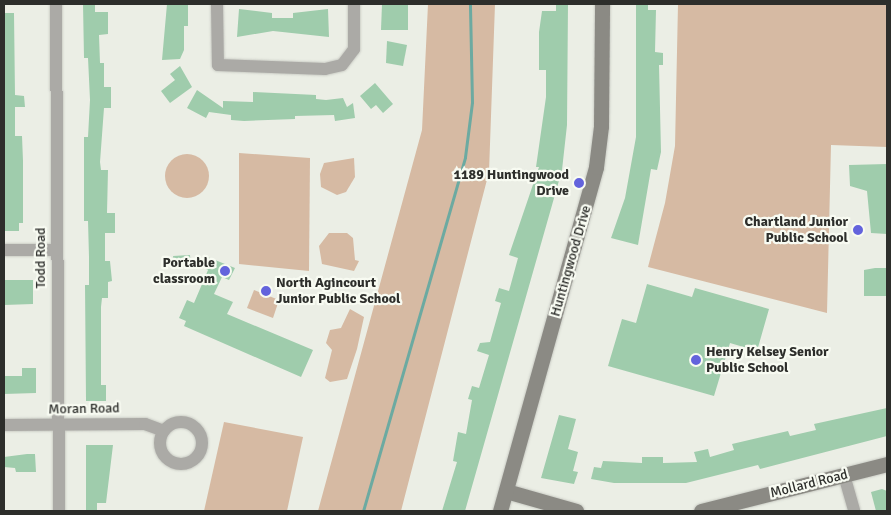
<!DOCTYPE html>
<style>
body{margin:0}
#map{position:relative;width:891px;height:515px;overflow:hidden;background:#ebeee5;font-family:Signika,sans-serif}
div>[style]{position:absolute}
.green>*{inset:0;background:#d6baa3}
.round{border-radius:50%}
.stream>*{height:3px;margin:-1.5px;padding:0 1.5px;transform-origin:1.5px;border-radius:1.5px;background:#6caaa1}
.building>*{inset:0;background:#9fccac}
.roads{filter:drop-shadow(0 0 1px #c9cbc4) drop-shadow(0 0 1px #c9cbc4)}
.street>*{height:12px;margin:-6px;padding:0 6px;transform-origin:6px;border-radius:6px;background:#abaaa6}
.street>.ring{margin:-6px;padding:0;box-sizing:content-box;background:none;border:12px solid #abaaa6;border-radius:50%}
.secondary>*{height:15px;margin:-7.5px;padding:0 7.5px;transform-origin:7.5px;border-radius:7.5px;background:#8b8a84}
.dots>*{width:14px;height:14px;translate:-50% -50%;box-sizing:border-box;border:2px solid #f8fbf2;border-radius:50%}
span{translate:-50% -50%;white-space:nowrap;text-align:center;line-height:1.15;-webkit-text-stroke:4.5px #f8fbf2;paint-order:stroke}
.poi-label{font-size:14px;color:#2d2e2b;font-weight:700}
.right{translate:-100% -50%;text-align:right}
.left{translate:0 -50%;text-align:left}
.street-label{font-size:14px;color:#2d2e2b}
.frame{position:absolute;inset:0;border:5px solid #2d2e2b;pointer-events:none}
</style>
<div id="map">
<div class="green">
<div style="clip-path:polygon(428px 4px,495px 4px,489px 172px,401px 511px,318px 511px,422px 130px)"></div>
<div style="clip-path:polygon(678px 4px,887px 4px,887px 147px,831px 145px,827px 313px,648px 267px,665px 203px,675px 146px)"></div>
<div style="clip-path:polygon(239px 153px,310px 158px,309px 271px,239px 264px)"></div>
<div class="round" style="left:165px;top:154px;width:44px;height:44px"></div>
<div style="clip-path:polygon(354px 158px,355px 177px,346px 192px,337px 195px,321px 187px,320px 174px,324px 163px)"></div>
<div style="clip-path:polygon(329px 233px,347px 233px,353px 238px,355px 260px,359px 261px,354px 271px,322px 264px,319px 246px)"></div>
<div style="clip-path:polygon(254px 290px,279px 300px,273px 318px,247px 308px)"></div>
<div style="clip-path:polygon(350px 309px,364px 317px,357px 349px,347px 379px,330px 382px,325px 378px,332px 350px,326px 343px,330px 330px,341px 328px)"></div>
<div style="clip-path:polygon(224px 422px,303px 437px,287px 511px,204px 511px)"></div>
</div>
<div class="stream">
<div style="left:363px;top:511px;width:368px;rotate:-73.9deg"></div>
<div style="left:465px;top:157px;width:55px;rotate:-82.7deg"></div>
<div style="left:472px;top:102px;width:98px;rotate:-91.2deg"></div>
</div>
<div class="building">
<div style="clip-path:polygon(83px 4px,95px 4px,95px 12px,108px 12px,108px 34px,99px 35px,100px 63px,104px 63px,104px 87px,111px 87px,111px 108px,104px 108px,100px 162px,101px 170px,108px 170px,107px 213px,115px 213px,115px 233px,105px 233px,105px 261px,110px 261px,112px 281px,108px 282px,108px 298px,102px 298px,101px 307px,101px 385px,106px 385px,106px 401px,86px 401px,85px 285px,89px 285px,89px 257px,88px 221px,84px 221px,84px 137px,88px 137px,90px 100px,88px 58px,84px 58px)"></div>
<div style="clip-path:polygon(167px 4px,188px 4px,188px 26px,184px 26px,184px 50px,180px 59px,162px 60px)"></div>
<div style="clip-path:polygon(382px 4px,408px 4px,408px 30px,381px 30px)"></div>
<div style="clip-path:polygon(556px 4px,568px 4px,567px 125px,562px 170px,465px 511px,442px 511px,457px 462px,453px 461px,458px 432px,466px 434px,472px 400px,468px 399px,472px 386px,479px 388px,489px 355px,477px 351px,480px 343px,490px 342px,501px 303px,495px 301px,499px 288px,509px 291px,518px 258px,509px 255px,539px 167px,536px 167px,546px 97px,546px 70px,539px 70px,539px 32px,542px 11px,556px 11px)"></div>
<div style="clip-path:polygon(636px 4px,648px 4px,648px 10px,656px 10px,655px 52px,663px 53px,663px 65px,659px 65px,661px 152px,657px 170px,651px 169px,638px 245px,611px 238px,625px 198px,636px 137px)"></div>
<div style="clip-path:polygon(239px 9px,272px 13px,272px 18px,293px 18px,293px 13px,328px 9px,329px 37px,273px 31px,237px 37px)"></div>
<div style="clip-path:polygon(4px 13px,14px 13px,15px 95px,24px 96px,25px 107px,15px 107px,15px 136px,22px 136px,23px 161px,23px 223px,19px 223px,19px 231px,4px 231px)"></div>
<div style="clip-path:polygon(387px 41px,407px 45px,403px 66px,386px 63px)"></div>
<div style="clip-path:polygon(180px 66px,192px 87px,170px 103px,161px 91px,175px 80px,170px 74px)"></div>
<div style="clip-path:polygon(375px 83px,393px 104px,383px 113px,376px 105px,371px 109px,360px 96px)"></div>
<div style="clip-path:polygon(197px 90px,223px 108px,223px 101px,253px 102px,253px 92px,316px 95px,316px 99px,326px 100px,343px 98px,347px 107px,353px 103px,355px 118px,335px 121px,334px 115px,295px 116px,295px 119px,244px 121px,231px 120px,231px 115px,209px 112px,206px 118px,187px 108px)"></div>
<div style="clip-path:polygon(887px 164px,887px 234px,871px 233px,867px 191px,850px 186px,849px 165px)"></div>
<div style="clip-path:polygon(190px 255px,191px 266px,175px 268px,173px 256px)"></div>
<div style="clip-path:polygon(205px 256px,235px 268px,229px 280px,222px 277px,214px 294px,233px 302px,227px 314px,313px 350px,301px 377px,184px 326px,186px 321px,179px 318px,187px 300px,194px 303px,208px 270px,200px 266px)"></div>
<div style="clip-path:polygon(875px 268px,887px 268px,887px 296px,864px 296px,864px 270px)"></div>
<div style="clip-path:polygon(4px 280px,33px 280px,33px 304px,4px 305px)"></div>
<div style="clip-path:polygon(647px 284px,692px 297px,695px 288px,769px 309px,757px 351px,730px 343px,714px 396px,608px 366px,622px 319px,636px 323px)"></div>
<div style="clip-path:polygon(22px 368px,36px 368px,36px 393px,4px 394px,4px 376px,22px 376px)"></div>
<div style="clip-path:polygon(887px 408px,887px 436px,760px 469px,758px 465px,686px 483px,614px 483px,591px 479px,594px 467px,601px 468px,603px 461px,642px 463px,642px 457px,663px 457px,663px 463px,697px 462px,694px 452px,708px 449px,710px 457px,734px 450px,732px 444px,788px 431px,790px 436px,816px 430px,814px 424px)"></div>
<div style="clip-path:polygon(559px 415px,576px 419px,568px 449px,578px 452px,573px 471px,578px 472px,574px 484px,541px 478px)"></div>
<div style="clip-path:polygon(86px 445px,113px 445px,106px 503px,97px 503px,97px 511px,86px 511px)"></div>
<div style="clip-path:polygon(27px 454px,35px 454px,36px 472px,16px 472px,15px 468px,4px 467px,4px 457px)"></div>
<div style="clip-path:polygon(882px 489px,887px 491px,887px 510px,876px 511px,871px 492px)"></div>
</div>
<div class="roads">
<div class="street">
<div style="left:56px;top:4px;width:507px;rotate:89.66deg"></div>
<div style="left:217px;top:4px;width:61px;rotate:89.1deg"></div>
<div style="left:218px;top:65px;width:107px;rotate:2.1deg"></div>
<div style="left:325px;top:69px;width:17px;rotate:-13deg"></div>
<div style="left:342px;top:65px;width:20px;rotate:-53deg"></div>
<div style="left:354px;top:49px;width:45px;rotate:-90deg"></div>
<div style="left:4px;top:250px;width:52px"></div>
<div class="ring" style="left:160px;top:422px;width:30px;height:30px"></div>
<div style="left:4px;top:425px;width:141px;rotate:-0.4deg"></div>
<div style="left:145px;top:424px;width:20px;rotate:20deg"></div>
<div style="left:844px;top:475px;width:37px;rotate:74deg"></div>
</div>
<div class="secondary">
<div style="left:506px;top:491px;width:73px;rotate:15.9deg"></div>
<div style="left:500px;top:511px;width:357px;rotate:-74.4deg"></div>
<div style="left:596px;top:167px;width:41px;rotate:-83deg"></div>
<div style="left:601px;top:126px;width:122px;rotate:-89.5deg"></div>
<div style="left:701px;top:511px;width:192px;rotate:-14.2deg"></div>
</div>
</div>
<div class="dots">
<div style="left:579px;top:183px;background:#6363dc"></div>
<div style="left:858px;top:230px;background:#6363dc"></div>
<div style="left:225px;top:271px;background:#6363dc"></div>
<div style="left:266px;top:291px;background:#6363dc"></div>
<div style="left:696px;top:360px;background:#6363dc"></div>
</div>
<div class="poi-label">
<span class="right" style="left:569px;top:183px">1189 Huntingwood<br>Drive</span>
<span class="right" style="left:848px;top:230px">Chartland Junior<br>Public School</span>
<span class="right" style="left:215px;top:271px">Portable<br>classroom</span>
<span class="left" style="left:276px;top:291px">North Agincourt<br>Junior Public School</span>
<span class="left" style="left:706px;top:360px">Henry Kelsey Senior<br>Public School</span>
</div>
<div class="street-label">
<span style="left:41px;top:258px;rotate:-90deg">Todd Road</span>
<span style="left:571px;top:261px;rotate:-74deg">Huntingwood Drive</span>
<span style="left:84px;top:409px;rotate:-1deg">Moran Road</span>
<span style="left:809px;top:484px;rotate:-14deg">Mollard Road</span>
</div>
<div class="frame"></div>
</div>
